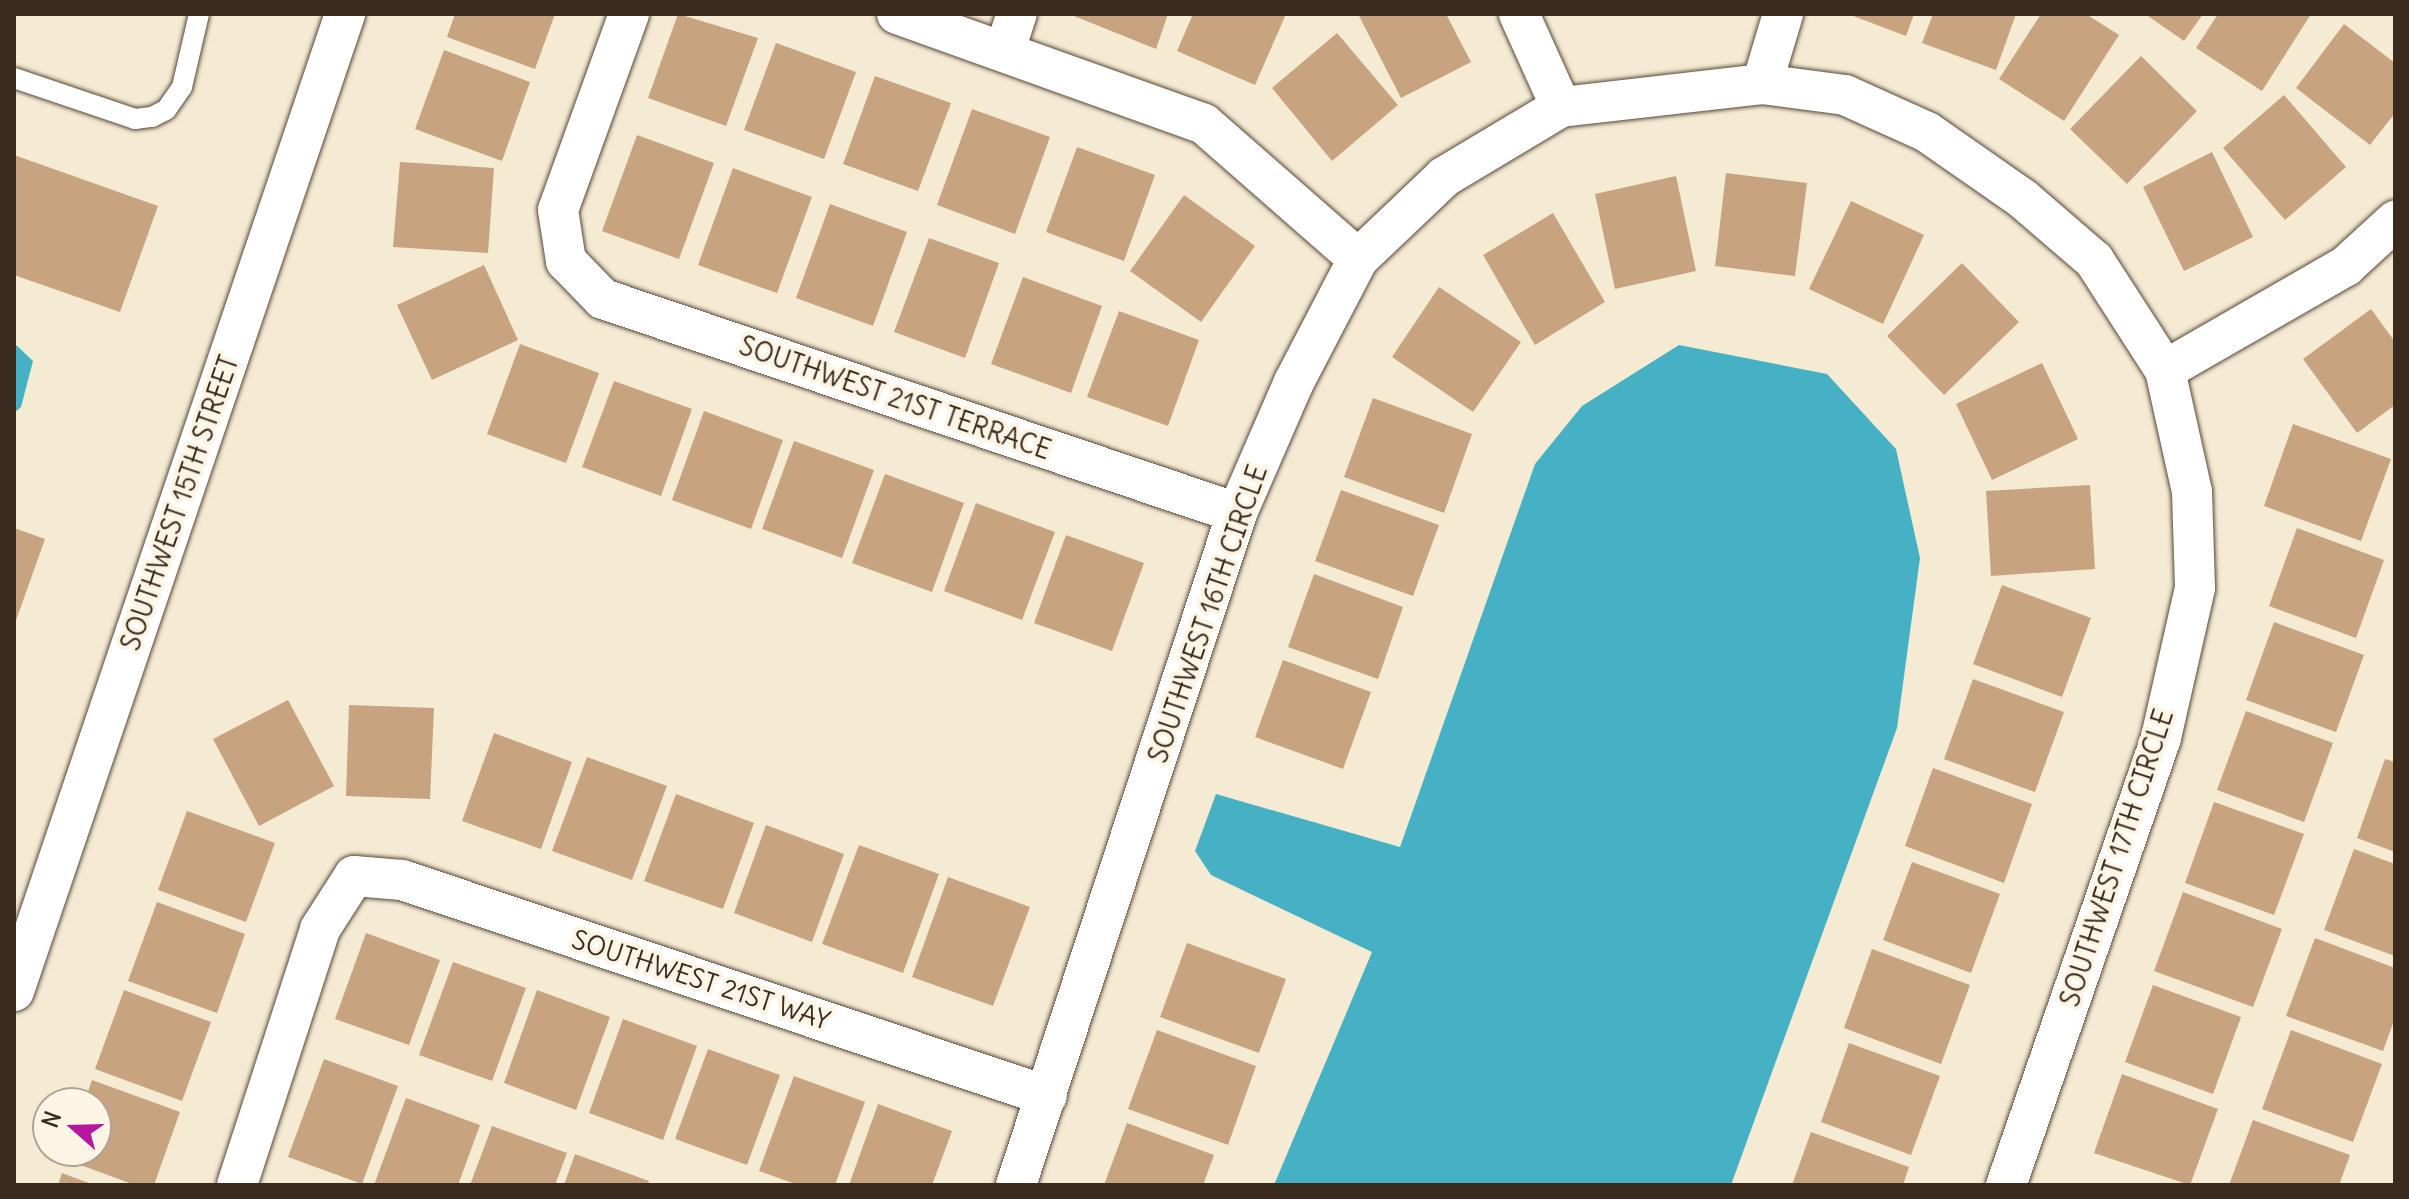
<!DOCTYPE html>
<style>
body{margin:0}
#map{position:relative;width:2409px;height:1199px;overflow:hidden;background:#f5ebd3;font-family:Delius,sans-serif}
div>[style]{position:absolute}
.water>*{inset:0;background:#46b1c4}
.building>*{inset:0;background:#c7a37f}
.roads{filter:drop-shadow(0 0 2px #574739) drop-shadow(0 0 2px #574739)}
.service>*{height:20px;margin:-10px;padding:0 10px;transform-origin:10px;border-radius:10px;background:#fff}
.minor>*{height:40px;margin:-20px;padding:0 20px;transform-origin:20px;border-radius:20px;background:#fff}
span{translate:-50% -50%;white-space:nowrap;text-align:center;line-height:1.15;-webkit-text-stroke:8px #fcf5e5;paint-order:stroke}
.street-label{font-size:26px;color:#3b2a1e}
.frame{position:absolute;inset:0;border:16px solid #3b2a1e;pointer-events:none}
.north{position:absolute;left:32px;top:1087px;width:80px;height:80px;box-sizing:border-box;background:#fcf5e5;border:2px solid #afa495;border-radius:50%;rotate:290deg;font-size:22px;font-weight:700;line-height:32px;text-align:center;color:#3b2a1e}
.north::after{content:'';display:block;margin:auto;width:28px;height:36px;background:#b5179e;clip-path:polygon(50% 0,100% 100%,50% 72%,0 100%)}
</style>
<div id="map">
<div class="water">
<div style="clip-path:polygon(14px 343px,33px 361px,21px 407px,14px 413px)"></div>
<div style="clip-path:polygon(1679px 345px,1827px 374px,1896px 449px,1920px 558px,1897px 728px,1731px 1185px,1274px 1185px,1372px 952px,1211px 875px,1195px 851px,1216px 794px,1400px 847px,1535px 464px,1582px 406px)"></div>
</div>
<div class="building">
<div style="clip-path:polygon(455px 14px,555px 14px,535px 69px,447px 37px)"></div>
<div style="clip-path:polygon(678px 14px,758px 38px,726px 126px,648px 98px)"></div>
<div style="clip-path:polygon(1069px 14px,1168px 14px,1156px 49px)"></div>
<div style="clip-path:polygon(1193px 14px,1286px 14px,1255px 85px,1177px 51px)"></div>
<div style="clip-path:polygon(1358px 14px,1446px 14px,1471px 62px,1401px 98px)"></div>
<div style="clip-path:polygon(1848px 14px,1914px 14px,1906px 36px)"></div>
<div style="clip-path:polygon(1933px 14px,2016px 14px,1996px 70px,1922px 43px)"></div>
<div style="clip-path:polygon(2041px 14px,2086px 14px,2119px 35px,2064px 121px,1999px 79px)"></div>
<div style="clip-path:polygon(2145px 14px,2203px 14px,2184px 41px)"></div>
<div style="clip-path:polygon(2218px 14px,2311px 14px,2262px 91px,2196px 48px)"></div>
<div style="clip-path:polygon(2344px 24px,2395px 63px,2395px 113px,2370px 145px,2296px 88px)"></div>
<div style="clip-path:polygon(1337px 33px,1398px 105px,1332px 161px,1272px 88px)"></div>
<div style="clip-path:polygon(776px 43px,856px 72px,824px 159px,744px 130px)"></div>
<div style="clip-path:polygon(444px 50px,530px 82px,502px 161px,415px 129px)"></div>
<div style="clip-path:polygon(2141px 56px,2197px 111px,2127px 184px,2070px 129px)"></div>
<div style="clip-path:polygon(875px 76px,951px 103px,918px 191px,843px 164px)"></div>
<div style="clip-path:polygon(2284px 95px,2346px 167px,2285px 220px,2223px 148px)"></div>
<div style="clip-path:polygon(972px 109px,1050px 137px,1015px 234px,937px 205px)"></div>
<div style="clip-path:polygon(637px 135px,714px 163px,679px 259px,602px 231px)"></div>
<div style="clip-path:polygon(1077px 147px,1155px 175px,1124px 261px,1046px 232px)"></div>
<div style="clip-path:polygon(2212px 152px,2253px 237px,2184px 271px,2143px 187px)"></div>
<div style="clip-path:polygon(14px 155px,158px 206px,120px 312px,14px 275px)"></div>
<div style="clip-path:polygon(400px 162px,494px 168px,488px 253px,393px 247px)"></div>
<div style="clip-path:polygon(733px 168px,812px 197px,777px 293px,698px 265px)"></div>
<div style="clip-path:polygon(1726px 173px,1807px 183px,1795px 276px,1715px 266px)"></div>
<div style="clip-path:polygon(1676px 176px,1696px 271px,1615px 289px,1595px 194px)"></div>
<div style="clip-path:polygon(1184px 195px,1255px 246px,1201px 322px,1130px 271px)"></div>
<div style="clip-path:polygon(1851px 201px,1924px 235px,1883px 324px,1809px 289px)"></div>
<div style="clip-path:polygon(830px 204px,907px 232px,873px 326px,796px 298px)"></div>
<div style="clip-path:polygon(1553px 213px,1605px 302px,1535px 345px,1483px 255px)"></div>
<div style="clip-path:polygon(929px 238px,999px 263px,965px 358px,894px 332px)"></div>
<div style="clip-path:polygon(1962px 263px,2019px 322px,1944px 395px,1887px 336px)"></div>
<div style="clip-path:polygon(484px 265px,518px 340px,432px 380px,397px 305px)"></div>
<div style="clip-path:polygon(1023px 277px,1102px 306px,1071px 393px,991px 364px)"></div>
<div style="clip-path:polygon(1439px 287px,1521px 342px,1473px 412px,1392px 357px)"></div>
<div style="clip-path:polygon(2371px 309px,2395px 342px,2395px 405px,2357px 433px,2303px 359px)"></div>
<div style="clip-path:polygon(1119px 311px,1199px 340px,1168px 426px,1087px 397px)"></div>
<div style="clip-path:polygon(520px 344px,599px 373px,566px 463px,487px 434px)"></div>
<div style="clip-path:polygon(2042px 363px,2078px 439px,1992px 480px,1956px 404px)"></div>
<div style="clip-path:polygon(614px 381px,692px 409px,661px 496px,582px 467px)"></div>
<div style="clip-path:polygon(1373px 398px,1472px 434px,1444px 513px,1344px 477px)"></div>
<div style="clip-path:polygon(704px 411px,783px 440px,751px 529px,672px 500px)"></div>
<div style="clip-path:polygon(2293px 424px,2391px 459px,2361px 541px,2264px 506px)"></div>
<div style="clip-path:polygon(794px 441px,874px 470px,842px 558px,762px 529px)"></div>
<div style="clip-path:polygon(885px 474px,964px 503px,932px 592px,852px 563px)"></div>
<div style="clip-path:polygon(2090px 485px,2095px 569px,1991px 576px,1986px 491px)"></div>
<div style="clip-path:polygon(1341px 490px,1439px 525px,1413px 596px,1315px 561px)"></div>
<div style="clip-path:polygon(976px 503px,1055px 532px,1022px 620px,944px 591px)"></div>
<div style="clip-path:polygon(14px 528px,45px 539px,14px 626px)"></div>
<div style="clip-path:polygon(2297px 528px,2384px 560px,2356px 638px,2269px 606px)"></div>
<div style="clip-path:polygon(1066px 535px,1144px 563px,1112px 651px,1034px 623px)"></div>
<div style="clip-path:polygon(1314px 574px,1403px 607px,1378px 679px,1288px 647px)"></div>
<div style="clip-path:polygon(2002px 585px,2091px 618px,2062px 697px,1973px 664px)"></div>
<div style="clip-path:polygon(2274px 622px,2364px 655px,2336px 732px,2246px 700px)"></div>
<div style="clip-path:polygon(1283px 660px,1371px 692px,1343px 769px,1255px 737px)"></div>
<div style="clip-path:polygon(1973px 679px,2064px 712px,2035px 792px,1944px 759px)"></div>
<div style="clip-path:polygon(288px 700px,334px 786px,259px 826px,213px 739px)"></div>
<div style="clip-path:polygon(349px 705px,434px 708px,430px 799px,346px 796px)"></div>
<div style="clip-path:polygon(2246px 711px,2333px 743px,2304px 822px,2217px 790px)"></div>
<div style="clip-path:polygon(494px 733px,572px 762px,541px 849px,462px 821px)"></div>
<div style="clip-path:polygon(587px 757px,667px 786px,632px 880px,552px 851px)"></div>
<div style="clip-path:polygon(2385px 759px,2395px 762px,2395px 852px,2357px 838px)"></div>
<div style="clip-path:polygon(1933px 768px,2032px 804px,2004px 883px,1905px 846px)"></div>
<div style="clip-path:polygon(676px 794px,754px 823px,723px 909px,644px 881px)"></div>
<div style="clip-path:polygon(2214px 802px,2304px 834px,2274px 915px,2185px 883px)"></div>
<div style="clip-path:polygon(187px 811px,275px 843px,246px 922px,158px 890px)"></div>
<div style="clip-path:polygon(766px 825px,844px 854px,812px 942px,734px 913px)"></div>
<div style="clip-path:polygon(859px 845px,939px 874px,903px 973px,822px 944px)"></div>
<div style="clip-path:polygon(2354px 849px,2395px 864px,2395px 956px,2324px 930px)"></div>
<div style="clip-path:polygon(1912px 862px,2000px 894px,1971px 973px,1883px 940px)"></div>
<div style="clip-path:polygon(948px 877px,1030px 907px,993px 1006px,912px 977px)"></div>
<div style="clip-path:polygon(2183px 892px,2282px 929px,2253px 1007px,2154px 971px)"></div>
<div style="clip-path:polygon(157px 902px,245px 934px,217px 1013px,128px 981px)"></div>
<div style="clip-path:polygon(366px 933px,440px 960px,409px 1045px,335px 1019px)"></div>
<div style="clip-path:polygon(2315px 938px,2395px 968px,2395px 1018px,2383px 1051px,2286px 1016px)"></div>
<div style="clip-path:polygon(1187px 943px,1286px 979px,1259px 1053px,1160px 1017px)"></div>
<div style="clip-path:polygon(1872px 949px,1970px 985px,1941px 1064px,1844px 1028px)"></div>
<div style="clip-path:polygon(453px 962px,526px 988px,492px 1081px,419px 1055px)"></div>
<div style="clip-path:polygon(2153px 985px,2241px 1017px,2213px 1094px,2125px 1062px)"></div>
<div style="clip-path:polygon(124px 990px,211px 1022px,182px 1101px,95px 1069px)"></div>
<div style="clip-path:polygon(537px 990px,610px 1017px,576px 1110px,504px 1083px)"></div>
<div style="clip-path:polygon(623px 1019px,697px 1046px,663px 1140px,589px 1113px)"></div>
<div style="clip-path:polygon(1157px 1030px,1256px 1066px,1228px 1145px,1128px 1109px)"></div>
<div style="clip-path:polygon(2291px 1030px,2382px 1064px,2353px 1142px,2262px 1109px)"></div>
<div style="clip-path:polygon(1849px 1043px,1940px 1076px,1911px 1155px,1821px 1122px)"></div>
<div style="clip-path:polygon(708px 1049px,780px 1075px,747px 1165px,675px 1139px)"></div>
<div style="clip-path:polygon(324px 1059px,398px 1086px,362px 1184px,288px 1157px)"></div>
<div style="clip-path:polygon(2122px 1074px,2218px 1109px,2190px 1185px,2094px 1153px)"></div>
<div style="clip-path:polygon(794px 1076px,865px 1102px,835px 1185px,798px 1185px,759px 1171px)"></div>
<div style="clip-path:polygon(92px 1080px,180px 1112px,154px 1185px,135px 1185px,64px 1159px,66px 1151px,96px 1151px,96px 1103px,84px 1103px)"></div>
<div style="clip-path:polygon(406px 1098px,480px 1125px,458px 1185px,374px 1185px)"></div>
<div style="clip-path:polygon(878px 1104px,952px 1131px,932px 1185px,849px 1185px)"></div>
<div style="clip-path:polygon(2253px 1120px,2350px 1155px,2339px 1185px,2229px 1185px)"></div>
<div style="clip-path:polygon(1127px 1123px,1214px 1155px,1203px 1185px,1104px 1185px)"></div>
<div style="clip-path:polygon(492px 1126px,567px 1153px,555px 1185px,470px 1185px)"></div>
<div style="clip-path:polygon(1811px 1132px,1909px 1167px,1903px 1185px,1792px 1185px)"></div>
<div style="clip-path:polygon(575px 1154px,649px 1181px,648px 1185px,564px 1185px)"></div>
<div style="clip-path:polygon(62px 1173px,94px 1185px,58px 1185px)"></div>
</div>
<div class="roads">
<div class="service">
<div style="left:14px;top:78px;width:128px;rotate:18.7deg"></div>
<div style="left:135px;top:119px;width:17px;rotate:-7deg"></div>
<div style="left:152px;top:117px;width:16px;rotate:-27deg"></div>
<div style="left:166px;top:110px;width:28px;rotate:-55deg"></div>
<div style="left:182px;top:87px;width:75px;rotate:-76.9deg"></div>
</div>
<div class="minor">
<div style="left:629px;top:14px;width:208px;rotate:109.9deg"></div>
<div style="left:558px;top:210px;width:52px;rotate:81.1deg"></div>
<div style="left:566px;top:261px;width:53px;rotate:45.8deg"></div>
<div style="left:603px;top:299px;width:669px;rotate:18.65deg"></div>
<div style="left:897px;top:14px;width:326px;rotate:19.7deg"></div>
<div style="left:1204px;top:124px;width:205px;rotate:41.2deg"></div>
<div style="left:1519px;top:14px;width:102px;rotate:65.7deg"></div>
<div style="left:1005px;top:50px;width:38px;rotate:-72deg"></div>
<div style="left:1762px;top:84px;width:73px;rotate:-73.3deg"></div>
<div style="left:2165px;top:370px;width:209px;rotate:-29.9deg"></div>
<div style="left:2346px;top:266px;width:67px;rotate:-42.6deg"></div>
<div style="left:14px;top:991px;width:1032px;rotate:-71.28deg"></div>
<div style="left:237px;top:1185px;width:269px;rotate:-72deg"></div>
<div style="left:320px;top:929px;width:63px;rotate:-57.3deg"></div>
<div style="left:354px;top:876px;width:48px;rotate:4.8deg"></div>
<div style="left:402px;top:880px;width:680px;rotate:18.51deg"></div>
<div style="left:1016px;top:1185px;width:707px;rotate:-71.8deg"></div>
<div style="left:1237px;top:513px;width:143px;rotate:-66.5deg"></div>
<div style="left:1294px;top:382px;width:139px;rotate:-62.5deg"></div>
<div style="left:1358px;top:259px;width:119px;rotate:-43.6deg"></div>
<div style="left:1444px;top:177px;width:136px;rotate:-30.9deg"></div>
<div style="left:1561px;top:107px;width:202px;rotate:-6.5deg"></div>
<div style="left:1762px;top:84px;width:84px;rotate:7.5deg"></div>
<div style="left:1845px;top:95px;width:90px;rotate:24.3deg"></div>
<div style="left:1927px;top:132px;width:117px;rotate:34.9deg"></div>
<div style="left:2023px;top:199px;width:94px;rotate:40.7deg"></div>
<div style="left:2094px;top:260px;width:131px;rotate:57.2deg"></div>
<div style="left:2165px;top:370px;width:125px;rotate:77.5deg"></div>
<div style="left:2192px;top:492px;width:96px;rotate:88.2deg"></div>
<div style="left:2195px;top:588px;width:154px;rotate:102.8deg"></div>
<div style="left:2161px;top:738px;width:473px;rotate:109.1deg"></div>
</div>
</div>
<div class="street-label">
<span style="left:895px;top:398px;rotate:19deg">SOUTHWEST 21ST TERRACE</span>
<span style="left:180px;top:503px;rotate:-71deg">SOUTHWEST 15TH STREET</span>
<span style="left:1208px;top:614px;rotate:-71deg">SOUTHWEST 16TH CIRCLE</span>
<span style="left:2117px;top:858px;rotate:-72deg">SOUTHWEST 17TH CIRCLE</span>
<span style="left:701px;top:980px;rotate:18deg">SOUTHWEST 21ST WAY</span>
</div>
<div class="frame"></div>
<div class="north">N</div>
</div>
